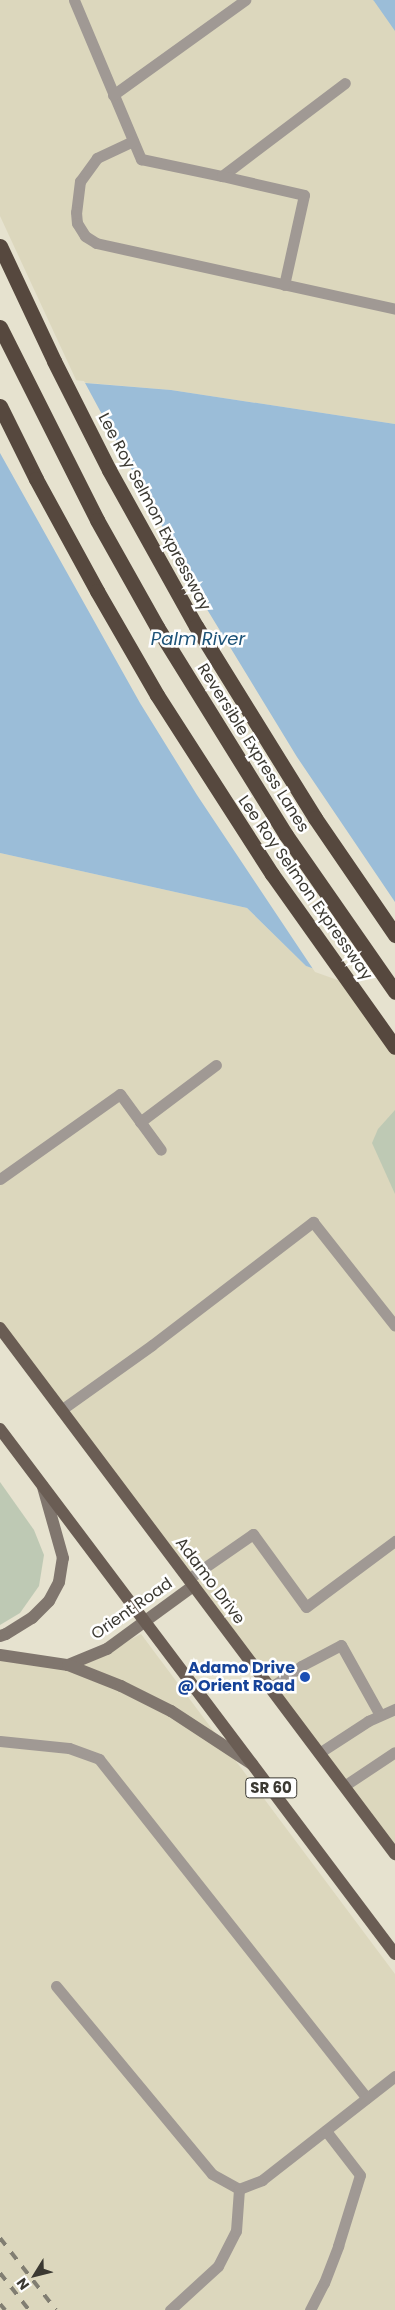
<!DOCTYPE html>
<style>
body{margin:0}
#map{position:relative;width:395px;height:2310px;overflow:hidden;background:#e6e2cf;font-family:Poppins,sans-serif}
div>[style]{position:absolute}
.built>*{inset:0;background:#dcd7bd}
.green>*{inset:0;background:#bec9b4}
.water>*{inset:0;background:#9bbdd8}
.pier>*{inset:0;background:#e6e2cf}
.lane>*{height:11px;margin:-5.5px;padding:0 5.5px;transform-origin:5.5px;border-radius:5.5px;background:#a09994}
.secondary>*{height:12px;margin:-6px;padding:0 6px;transform-origin:6px;border-radius:6px;background:#80766e}
.primary>*{height:12px;margin:-6px;padding:0 6px;transform-origin:6px;border-radius:6px;background:#6a5d54}
.highway>*{height:15px;margin:-7.5px;padding:0 7.5px;transform-origin:7.5px;border-radius:7.5px;background:#56483e}
.rail>*{height:4px;margin-top:-2px;transform-origin:0;background:repeating-linear-gradient(90deg,#817e72 0 9px,transparent 0 18px)}
.dots>*{width:14px;height:14px;translate:-50% -50%;box-sizing:border-box;border:2px solid #fff;border-radius:50%}
span{translate:-50% -50%;white-space:nowrap;text-align:center;line-height:1.15;-webkit-text-stroke:5px #fff;paint-order:stroke}
.shield-label span{padding:1px 4px;background:#fff;border:1px solid;border-radius:4px;-webkit-text-stroke-width:0}
.shield-label{font-size:15px;color:#3b3932;font-weight:700}
.street-label{font-size:16px;color:#3b3932}
.transit-label{font-size:16px;color:#164399;font-weight:700}
.right{translate:-100% -50%;text-align:right}
.water-label{font-size:18px;color:#1d5378;font-style:italic}
.north{position:absolute;left:10px;top:2250px;width:50px;height:50px;-webkit-text-stroke:4px #fff;paint-order:stroke;rotate:234deg;font-size:14px;font-weight:700;line-height:20px;text-align:center;color:#3b3932}
.north::after{content:'';display:block;margin:auto;width:18px;height:22px;background:#3b3932;clip-path:polygon(50% 0,100% 100%,50% 72%,0 100%)}
</style>
<div id="map">
<div class="built">
<div style="clip-path:polygon(0 0,395px 0,395px 424px,171px 390px,77px 382px,0 216px)"></div>
<div style="clip-path:polygon(0 853px,247px 908px,306px 966px,339px 978px,395px 1052px,395px 1856px,0 1324px)"></div>
<div style="clip-path:polygon(141px 1634px,395px 1974px,395px 2310px,0 2310px,0 1659px,79px 1666px)"></div>
</div>
<div class="green">
<div style="clip-path:polygon(395px 1110px,395px 1194px,372px 1143px,378px 1129px)"></div>
<div style="clip-path:polygon(0 1482px,34px 1530px,44px 1555px,39px 1586px,20px 1613px,0 1625px)"></div>
</div>
<div class="water">
<div style="clip-path:polygon(373px 0,395px 0,395px 31px,374px 1px)"></div>
<div style="clip-path:polygon(0 376px,171px 390px,395px 424px,395px 987px,360px 985px,306px 966px,247px 908px,0 853px)"></div>
</div>
<div class="pier">
<div style="clip-path:polygon(0 373px,84px 381px,205px 606px,297px 757px,395px 902px,395px 989px,360px 988px,315px 972px,197px 795px,140px 703px,0 453px)"></div>
</div>
<div class="lane">
<div style="left:74px;top:0;width:173px;rotate:67.2deg"></div>
<div style="left:141px;top:159px;width:83px;rotate:11.9deg"></div>
<div style="left:222px;top:176px;width:154px;rotate:-37.1deg"></div>
<div style="left:113px;top:95px;width:163px;rotate:-35.7deg"></div>
<div style="left:133px;top:141px;width:40px;rotate:155deg"></div>
<div style="left:97px;top:158px;width:29px;rotate:126deg"></div>
<div style="left:80px;top:181px;width:31px;rotate:97deg"></div>
<div style="left:76px;top:212px;width:11px;rotate:85deg"></div>
<div style="left:77px;top:223px;width:15px;rotate:58deg"></div>
<div style="left:85px;top:236px;width:13px;rotate:32deg"></div>
<div style="left:96px;top:243px;width:306px;rotate:12.4deg"></div>
<div style="left:222px;top:176px;width:84px;rotate:13deg"></div>
<div style="left:304px;top:195px;width:92px;rotate:102.5deg"></div>
<div style="left:140px;top:1122px;width:95px;rotate:-36.9deg"></div>
<div style="left:0;top:1179px;width:147px;rotate:-35.3deg"></div>
<div style="left:120px;top:1094px;width:69px;rotate:53.8deg"></div>
<div style="left:61px;top:1410px;width:112px;rotate:-35.5deg"></div>
<div style="left:152px;top:1345px;width:203px;rotate:-37.4deg"></div>
<div style="left:313px;top:1222px;width:132px;rotate:51.7deg"></div>
<div style="left:188px;top:1579px;width:79px;rotate:-34.7deg"></div>
<div style="left:253px;top:1534px;width:90px;rotate:54deg"></div>
<div style="left:306px;top:1607px;width:111px;rotate:-36.6deg"></div>
<div style="left:270px;top:1688px;width:38px;rotate:-35deg"></div>
<div style="left:301px;top:1666px;width:45px;rotate:-27.7deg"></div>
<div style="left:341px;top:1645px;width:80px;rotate:60.9deg"></div>
<div style="left:0;top:1741px;width:69px;rotate:5.8deg"></div>
<div style="left:69px;top:1748px;width:32px;rotate:20deg"></div>
<div style="left:99px;top:1759px;width:432px;rotate:51.7deg"></div>
<div style="left:319px;top:1753px;width:59px;rotate:-33.1deg"></div>
<div style="left:368px;top:1721px;width:30px;rotate:-24deg"></div>
<div style="left:344px;top:1786px;width:61px;rotate:-33.7deg"></div>
<div style="left:56px;top:1986px;width:244px;rotate:50.3deg"></div>
<div style="left:212px;top:2174px;width:31px;rotate:29deg"></div>
<div style="left:239px;top:2189px;width:25px;rotate:-21deg"></div>
<div style="left:262px;top:2180px;width:169px;rotate:-38deg"></div>
<div style="left:170px;top:2310px;width:65px;rotate:-42.5deg"></div>
<div style="left:218px;top:2266px;width:39px;rotate:-63deg"></div>
<div style="left:236px;top:2231px;width:42px;rotate:-85.9deg"></div>
<div style="left:310px;top:2310px;width:30px;rotate:-63deg"></div>
<div style="left:324px;top:2283px;width:40px;rotate:-69deg"></div>
<div style="left:338px;top:2246px;width:74px;rotate:-72.8deg"></div>
<div style="left:360px;top:2175px;width:56px;rotate:-127.7deg"></div>
</div>
<div class="secondary">
<div style="left:0;top:1636px;width:6px;rotate:-18deg"></div>
<div style="left:6px;top:1634px;width:31px;rotate:-32deg"></div>
<div style="left:32px;top:1618px;width:24px;rotate:-45deg"></div>
<div style="left:49px;top:1601px;width:21px;rotate:-62deg"></div>
<div style="left:59px;top:1582px;width:24px;rotate:-81deg"></div>
<div style="left:63px;top:1558px;width:74px;rotate:-105.7deg"></div>
<div style="left:0;top:1655px;width:69px;rotate:8.4deg"></div>
<div style="left:68px;top:1665px;width:42px;rotate:-22.3deg"></div>
<div style="left:107px;top:1649px;width:107px;rotate:-36.2deg"></div>
<div style="left:68px;top:1665px;width:57px;rotate:21.6deg"></div>
<div style="left:121px;top:1686px;width:56px;rotate:26.6deg"></div>
<div style="left:171px;top:1711px;width:97px;rotate:33.2deg"></div>
</div>
<div class="primary">
<div style="left:0;top:1328px;width:658px;rotate:53.1deg"></div>
<div style="left:0;top:1429px;width:657px;rotate:53.04deg"></div>
</div>
<div class="highway">
<div style="left:0;top:246px;width:127px;rotate:64.8deg"></div>
<div style="left:54px;top:361px;width:122px;rotate:63.2deg"></div>
<div style="left:109px;top:470px;width:179px;rotate:60.9deg"></div>
<div style="left:196px;top:626px;width:226px;rotate:58.2deg"></div>
<div style="left:315px;top:818px;width:142px;rotate:55.6deg"></div>
<div style="left:0;top:327px;width:216px;rotate:63.3deg"></div>
<div style="left:97px;top:520px;width:123px;rotate:60.7deg"></div>
<div style="left:157px;top:627px;width:245px;rotate:58.2deg"></div>
<div style="left:286px;top:835px;width:191px;rotate:55.2deg"></div>
<div style="left:0;top:406px;width:81px;rotate:63.7deg"></div>
<div style="left:36px;top:479px;width:128px;rotate:61.4deg"></div>
<div style="left:97px;top:591px;width:120px;rotate:60deg"></div>
<div style="left:157px;top:695px;width:213px;rotate:57.3deg"></div>
<div style="left:272px;top:874px;width:212px;rotate:54.6deg"></div>
</div>
<div class="rail">
<div style="left:0;top:2238px;width:91px;rotate:52.1deg"></div>
<div style="left:0;top:2273px;width:47px;rotate:51.9deg"></div>
<div style="left:0;top:2304px;width:8px;rotate:50deg"></div>
</div>
<div class="dots">
<div style="left:305px;top:1677px;background:#1a4fb4"></div>
</div>
<div class="shield-label">
<span style="left:271px;top:1788px">SR 60</span>
</div>
<div class="street-label">
<span style="left:154px;top:512px;rotate:62deg">Lee Roy Selmon Expressway</span>
<span style="left:253px;top:748px;rotate:58deg">Reversible Express Lanes</span>
<span style="left:305px;top:888px;rotate:55deg">Lee Roy Selmon Expressway</span>
<span style="left:210px;top:1581px;rotate:53deg">Adamo Drive</span>
<span style="left:132px;top:1609px;rotate:-35deg">Orient Road</span>
</div>
<div class="transit-label">
<span class="right" style="left:295px;top:1677px">Adamo Drive<br>@ Orient Road</span>
</div>
<div class="water-label">
<span style="left:198px;top:639px">Palm River</span>
</div>
<div class="north">N</div>
</div>
